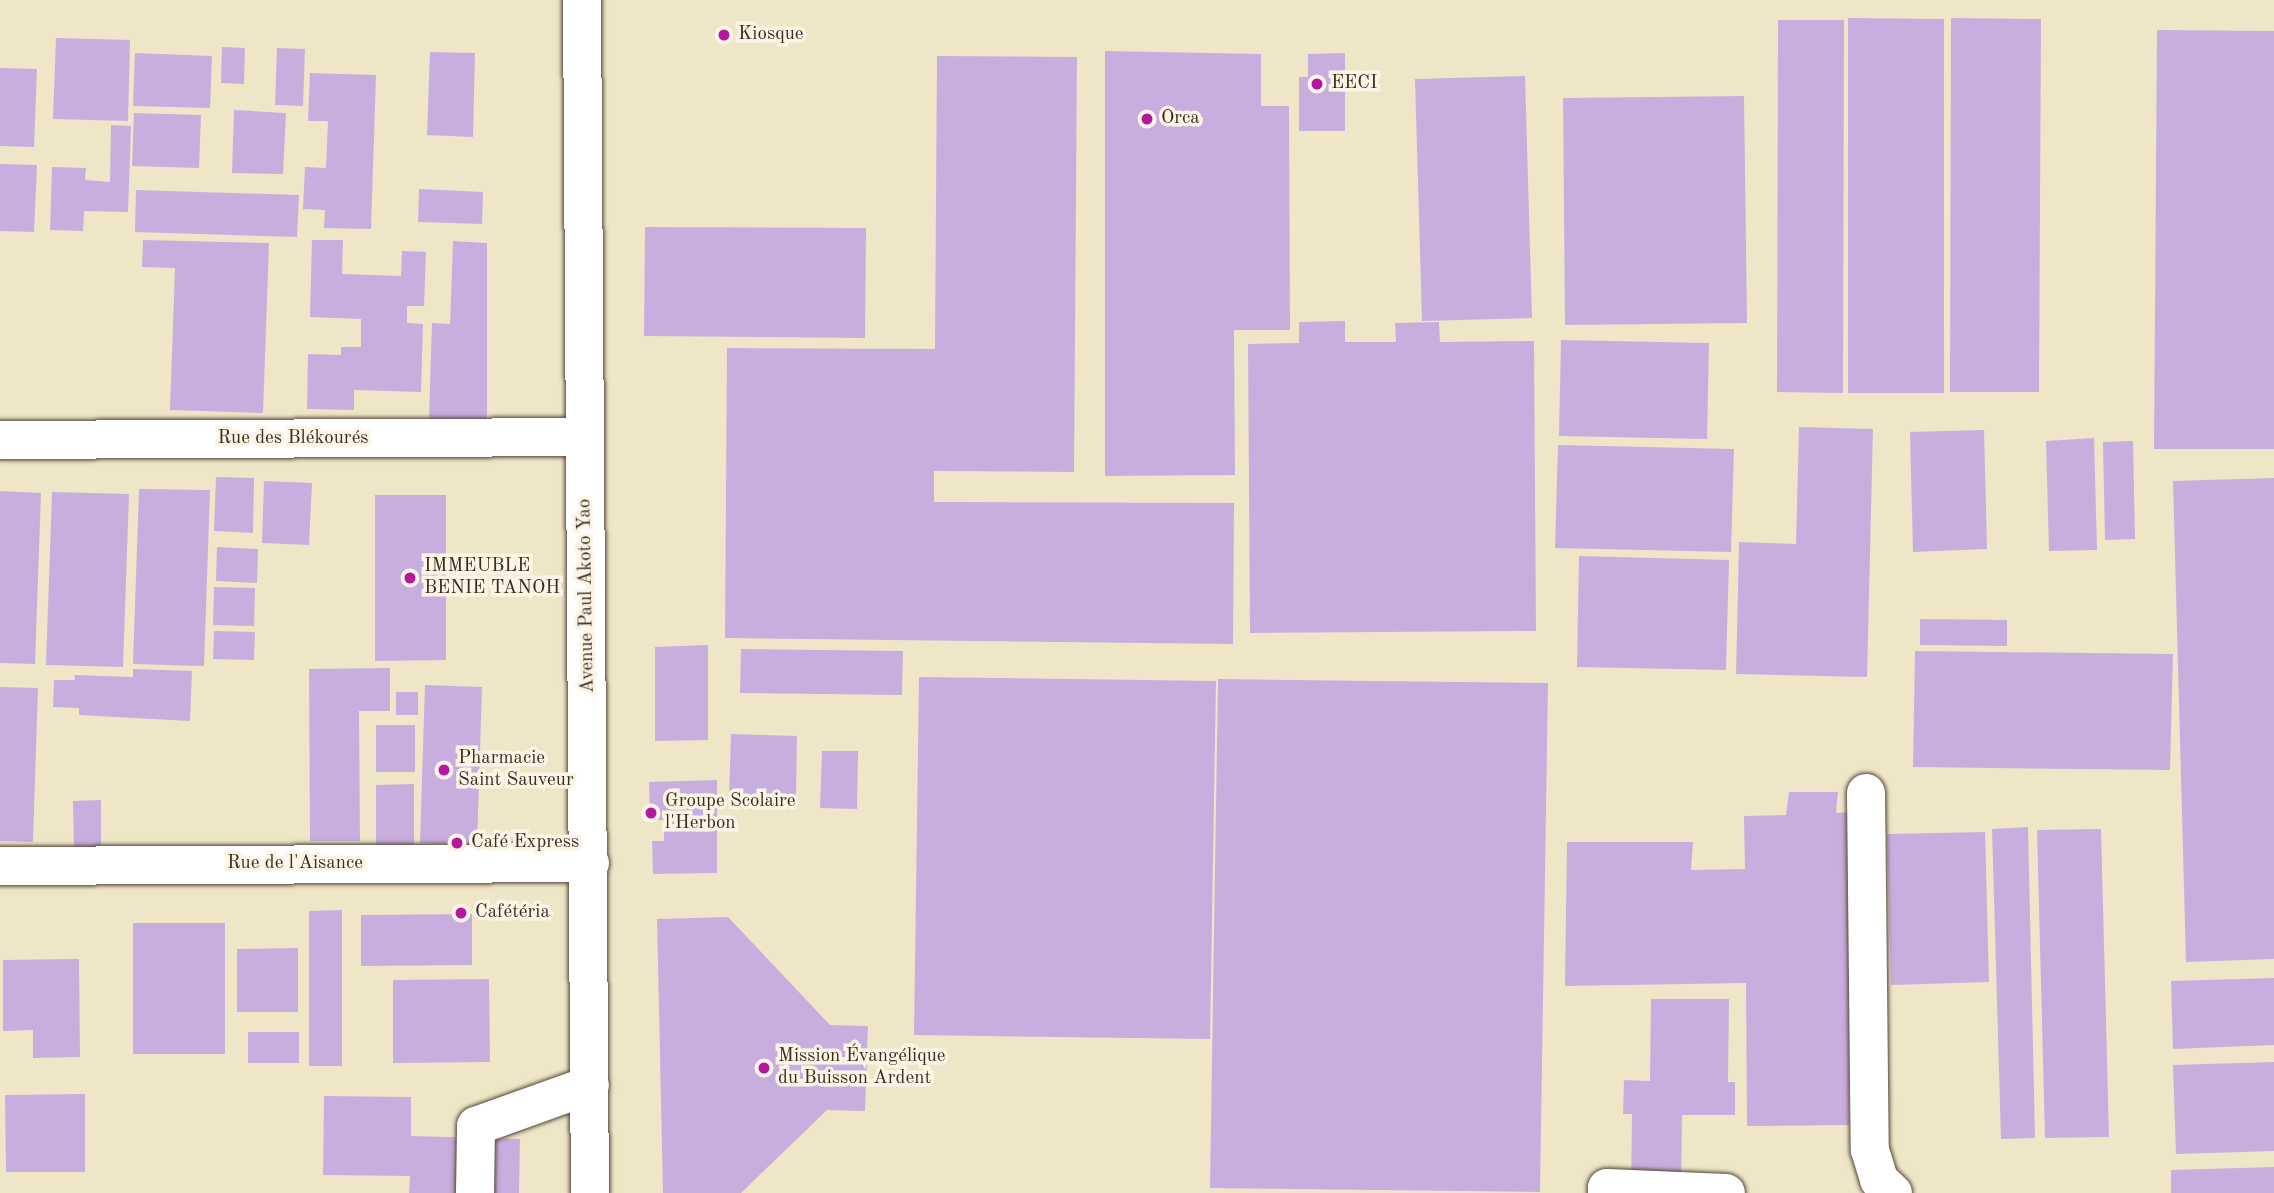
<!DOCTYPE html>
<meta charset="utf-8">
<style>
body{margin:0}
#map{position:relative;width:2274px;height:1193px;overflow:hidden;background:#efe6c8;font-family:"Old Standard TT",serif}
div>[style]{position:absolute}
.building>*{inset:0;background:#c8aede}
.roads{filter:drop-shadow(0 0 2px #564638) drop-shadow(0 0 2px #564638)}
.minor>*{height:38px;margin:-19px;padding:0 19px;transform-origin:19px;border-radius:19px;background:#fff}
.dots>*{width:19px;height:19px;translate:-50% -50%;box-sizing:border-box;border:4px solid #fcf5e5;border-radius:50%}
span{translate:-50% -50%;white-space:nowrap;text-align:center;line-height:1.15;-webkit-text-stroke:7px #fcf5e5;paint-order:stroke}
.poi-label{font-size:19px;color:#3b2a1e}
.left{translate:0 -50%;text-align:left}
.street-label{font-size:19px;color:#3b2a1e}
</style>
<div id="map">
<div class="building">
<div style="clip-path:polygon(1848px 18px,1944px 19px,1944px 393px,1848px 393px)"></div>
<div style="clip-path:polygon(1951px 18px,2041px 19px,2039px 392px,1950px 392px)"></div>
<div style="clip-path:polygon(1778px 20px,1844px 20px,1843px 393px,1777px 392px)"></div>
<div style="clip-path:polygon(2157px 30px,2274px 31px,2274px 449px,2154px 449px)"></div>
<div style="clip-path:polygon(56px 38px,130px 40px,128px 121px,53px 119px)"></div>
<div style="clip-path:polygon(222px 47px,245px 48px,244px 84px,221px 83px)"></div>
<div style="clip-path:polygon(277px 48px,305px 49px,303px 106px,275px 105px)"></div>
<div style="clip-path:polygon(1105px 51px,1261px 54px,1261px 106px,1289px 106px,1290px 330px,1234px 330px,1235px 475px,1105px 476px)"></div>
<div style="clip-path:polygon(430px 52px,475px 53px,473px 137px,427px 135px)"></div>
<div style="clip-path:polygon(135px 53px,212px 56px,210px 108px,133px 106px)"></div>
<div style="clip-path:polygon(1345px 53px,1345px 131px,1299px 131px,1299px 77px,1308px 77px,1308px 54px)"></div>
<div style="clip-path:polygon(937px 56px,1077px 57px,1074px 472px,934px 471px,934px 502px,1234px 503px,1233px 644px,725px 638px,727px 348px,935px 349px)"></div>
<div style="clip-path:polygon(0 68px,37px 69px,34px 147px,0 146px)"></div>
<div style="clip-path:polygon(310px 73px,376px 75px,371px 229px,324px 228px,325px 210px,303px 209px,305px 167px,326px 168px,328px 121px,308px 121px)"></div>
<div style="clip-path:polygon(1525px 76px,1532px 318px,1422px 321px,1415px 79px)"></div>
<div style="clip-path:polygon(1744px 96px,1747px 323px,1565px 325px,1563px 98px)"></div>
<div style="clip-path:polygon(234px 110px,286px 113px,283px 174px,232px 173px)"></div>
<div style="clip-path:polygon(134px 113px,201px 115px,199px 168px,132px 166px)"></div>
<div style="clip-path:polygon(111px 125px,131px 126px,128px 212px,84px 211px,83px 231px,50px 230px,52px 167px,86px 168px,85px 180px,110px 182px)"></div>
<div style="clip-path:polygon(0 164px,37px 165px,34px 232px,0 231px)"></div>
<div style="clip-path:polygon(419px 189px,483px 192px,482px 224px,418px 222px)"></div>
<div style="clip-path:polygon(136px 190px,299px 195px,297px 237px,135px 232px)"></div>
<div style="clip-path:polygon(645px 227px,866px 228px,865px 338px,644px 336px)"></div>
<div style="clip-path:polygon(143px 240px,269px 243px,263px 413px,170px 410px,175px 268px,142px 267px)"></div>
<div style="clip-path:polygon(312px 240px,343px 240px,342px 274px,401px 276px,402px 251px,426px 252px,424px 306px,407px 306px,407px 323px,423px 324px,421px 392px,354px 390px,354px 410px,307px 409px,308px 354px,341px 355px,341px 347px,361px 347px,361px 319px,310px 317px)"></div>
<div style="clip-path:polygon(453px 241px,487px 243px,487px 420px,429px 419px,432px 323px,450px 324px)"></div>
<div style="clip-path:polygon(1345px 321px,1345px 342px,1396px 342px,1395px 323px,1439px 322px,1440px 342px,1534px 341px,1536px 631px,1250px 633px,1248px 344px,1299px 343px,1299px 322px)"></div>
<div style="clip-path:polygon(1561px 340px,1709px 343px,1707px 439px,1559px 436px)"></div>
<div style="clip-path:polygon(1799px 427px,1873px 429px,1867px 677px,1736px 674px,1739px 542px,1796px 544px)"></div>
<div style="clip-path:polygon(1984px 430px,1987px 549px,1913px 552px,1910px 432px)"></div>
<div style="clip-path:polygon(2094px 438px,2097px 550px,2049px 551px,2046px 441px)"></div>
<div style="clip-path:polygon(2133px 441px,2135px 539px,2105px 540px,2103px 442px)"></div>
<div style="clip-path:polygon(1558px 445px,1734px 449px,1731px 552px,1555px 548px)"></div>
<div style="clip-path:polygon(216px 477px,254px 478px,253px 533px,214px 531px)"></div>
<div style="clip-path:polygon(2274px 478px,2274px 959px,2186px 962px,2173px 481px)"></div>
<div style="clip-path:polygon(264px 481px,312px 483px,309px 545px,262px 543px)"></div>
<div style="clip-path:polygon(139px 489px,210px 490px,204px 666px,133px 664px)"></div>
<div style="clip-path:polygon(0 491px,41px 493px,35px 664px,0 663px)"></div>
<div style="clip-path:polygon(52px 492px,129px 494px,123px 667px,46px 665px)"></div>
<div style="clip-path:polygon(375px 495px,446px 495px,446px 660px,375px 661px)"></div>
<div style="clip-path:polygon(217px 547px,258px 549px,257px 583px,216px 581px)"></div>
<div style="clip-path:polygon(1579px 556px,1729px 560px,1726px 670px,1577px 667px)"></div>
<div style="clip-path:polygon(214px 587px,255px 588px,254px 626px,213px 625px)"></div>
<div style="clip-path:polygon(1920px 619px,2007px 620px,2007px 646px,1920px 645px)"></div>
<div style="clip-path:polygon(214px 631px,255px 632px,254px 660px,213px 659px)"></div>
<div style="clip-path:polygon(708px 645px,708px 740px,655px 741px,655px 647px)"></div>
<div style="clip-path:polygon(741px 649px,903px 651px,902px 695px,740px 693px)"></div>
<div style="clip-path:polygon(1915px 651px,2173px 654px,2170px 770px,1913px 767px)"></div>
<div style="clip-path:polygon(390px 668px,390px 711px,359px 711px,360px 841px,310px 841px,309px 669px)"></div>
<div style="clip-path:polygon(133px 669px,192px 671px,190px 721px,79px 715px,79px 708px,53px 707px,54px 680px,75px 680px,74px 675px,133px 677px)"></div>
<div style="clip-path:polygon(919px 677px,1216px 681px,1210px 1039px,914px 1035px)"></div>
<div style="clip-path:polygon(1218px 679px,1548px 683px,1540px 1192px,1210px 1188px)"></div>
<div style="clip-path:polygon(425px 685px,482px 687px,477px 845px,420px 843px)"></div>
<div style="clip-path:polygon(0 687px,38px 688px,33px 842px,0 841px)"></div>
<div style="clip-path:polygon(396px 692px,418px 692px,418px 715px,396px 715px)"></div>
<div style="clip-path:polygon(376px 725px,415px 725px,415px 772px,376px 772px)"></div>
<div style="clip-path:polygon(731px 734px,797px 736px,796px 797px,729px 796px)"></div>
<div style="clip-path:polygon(822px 751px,858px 751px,857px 809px,820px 808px)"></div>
<div style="clip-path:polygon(717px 780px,717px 873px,653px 874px,652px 841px,664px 841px,664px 820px,650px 820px,649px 782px)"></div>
<div style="clip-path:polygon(414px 784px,414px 845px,376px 845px,376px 785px)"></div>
<div style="clip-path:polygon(1789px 792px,1838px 792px,1836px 813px,1850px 812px,1849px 1125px,1747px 1126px,1746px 983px,1565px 986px,1567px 842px,1693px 842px,1691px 870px,1745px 869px,1744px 816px,1786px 815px)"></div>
<div style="clip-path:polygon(101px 800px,101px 851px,74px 852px,73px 801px)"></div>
<div style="clip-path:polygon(2028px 827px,2035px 1138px,2001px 1139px,1992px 829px)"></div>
<div style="clip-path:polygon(2101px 829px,2109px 1137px,2045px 1138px,2037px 830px)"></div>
<div style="clip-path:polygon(1985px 832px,1989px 982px,1891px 985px,1887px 834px)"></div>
<div style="clip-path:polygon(342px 910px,342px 1066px,309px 1066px,309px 911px)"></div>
<div style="clip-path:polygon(472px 914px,472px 965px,361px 966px,361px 915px)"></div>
<div style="clip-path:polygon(728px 917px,830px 1025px,868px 1026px,865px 1111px,827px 1110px,741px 1193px,663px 1193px,657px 919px)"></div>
<div style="clip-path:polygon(133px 923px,225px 923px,225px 1054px,133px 1054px)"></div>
<div style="clip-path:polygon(298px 948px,298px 1012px,237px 1012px,237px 949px)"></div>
<div style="clip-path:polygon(79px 959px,80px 1057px,33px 1058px,33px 1030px,3px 1031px,3px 960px)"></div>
<div style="clip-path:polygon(2274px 978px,2274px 1045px,2173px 1049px,2171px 981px)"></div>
<div style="clip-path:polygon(489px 979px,490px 1062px,393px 1063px,393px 980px)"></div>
<div style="clip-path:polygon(1651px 999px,1729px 999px,1728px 1082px,1735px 1082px,1735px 1115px,1682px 1115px,1681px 1193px,1631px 1193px,1632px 1114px,1623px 1114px,1624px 1080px,1650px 1081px)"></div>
<div style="clip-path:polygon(248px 1032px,299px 1032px,299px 1063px,248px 1063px)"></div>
<div style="clip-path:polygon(2274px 1062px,2274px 1151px,2176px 1154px,2173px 1065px)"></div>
<div style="clip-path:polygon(85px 1094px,85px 1172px,6px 1172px,5px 1095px)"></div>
<div style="clip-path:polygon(324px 1096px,411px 1097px,411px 1136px,520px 1139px,519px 1193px,409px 1193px,410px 1176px,323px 1175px)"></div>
<div style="clip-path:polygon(2274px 1167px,2274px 1193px,2171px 1193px,2171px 1170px)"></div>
</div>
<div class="roads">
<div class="minor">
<div style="left:582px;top:0;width:1193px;rotate:89.62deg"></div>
<div style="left:0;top:440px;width:585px;rotate:-0.29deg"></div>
<div style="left:1866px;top:793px;width:357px;rotate:89.4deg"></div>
<div style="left:1870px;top:1150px;width:31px;rotate:73deg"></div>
<div style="left:1879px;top:1180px;width:19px;rotate:43deg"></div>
<div style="left:0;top:866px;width:590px;rotate:-0.29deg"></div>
<div style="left:475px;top:1193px;width:67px;rotate:-89.1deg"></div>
<div style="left:476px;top:1126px;width:121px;rotate:-19.8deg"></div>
<div style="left:1607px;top:1193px;width:5px;rotate:-90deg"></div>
<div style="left:1607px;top:1188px;width:119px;rotate:2.4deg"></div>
</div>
</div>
<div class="dots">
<div style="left:724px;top:35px;background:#b5179e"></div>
<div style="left:1317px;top:84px;background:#b5179e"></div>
<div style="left:1147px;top:119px;background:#b5179e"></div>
<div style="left:410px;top:578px;background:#b5179e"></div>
<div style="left:444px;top:770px;background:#b5179e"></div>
<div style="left:651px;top:813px;background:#b5179e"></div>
<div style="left:457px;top:843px;background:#b5179e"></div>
<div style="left:461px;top:913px;background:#b5179e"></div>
<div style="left:764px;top:1068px;background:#b5179e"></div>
</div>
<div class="poi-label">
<span class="left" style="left:738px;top:35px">Kiosque</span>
<span class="left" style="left:1331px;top:84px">EECI</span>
<span class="left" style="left:1161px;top:119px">Orca</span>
<span class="left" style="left:424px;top:578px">IMMEUBLE<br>BENIE TANOH</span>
<span class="left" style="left:458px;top:770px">Pharmacie<br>Saint Sauveur</span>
<span class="left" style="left:665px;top:813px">Groupe Scolaire<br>l'Herbon</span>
<span class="left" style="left:471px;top:843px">Café Express</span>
<span class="left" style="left:475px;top:913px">Cafétéria</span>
<span class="left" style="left:778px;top:1068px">Mission Évangélique<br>du Buisson Ardent</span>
</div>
<div class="street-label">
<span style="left:293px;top:439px">Rue des Blékourés</span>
<span style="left:587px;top:596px;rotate:-91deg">Avenue Paul Akoto Yao</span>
<span style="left:295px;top:864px">Rue de l'Aisance</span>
</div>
</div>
